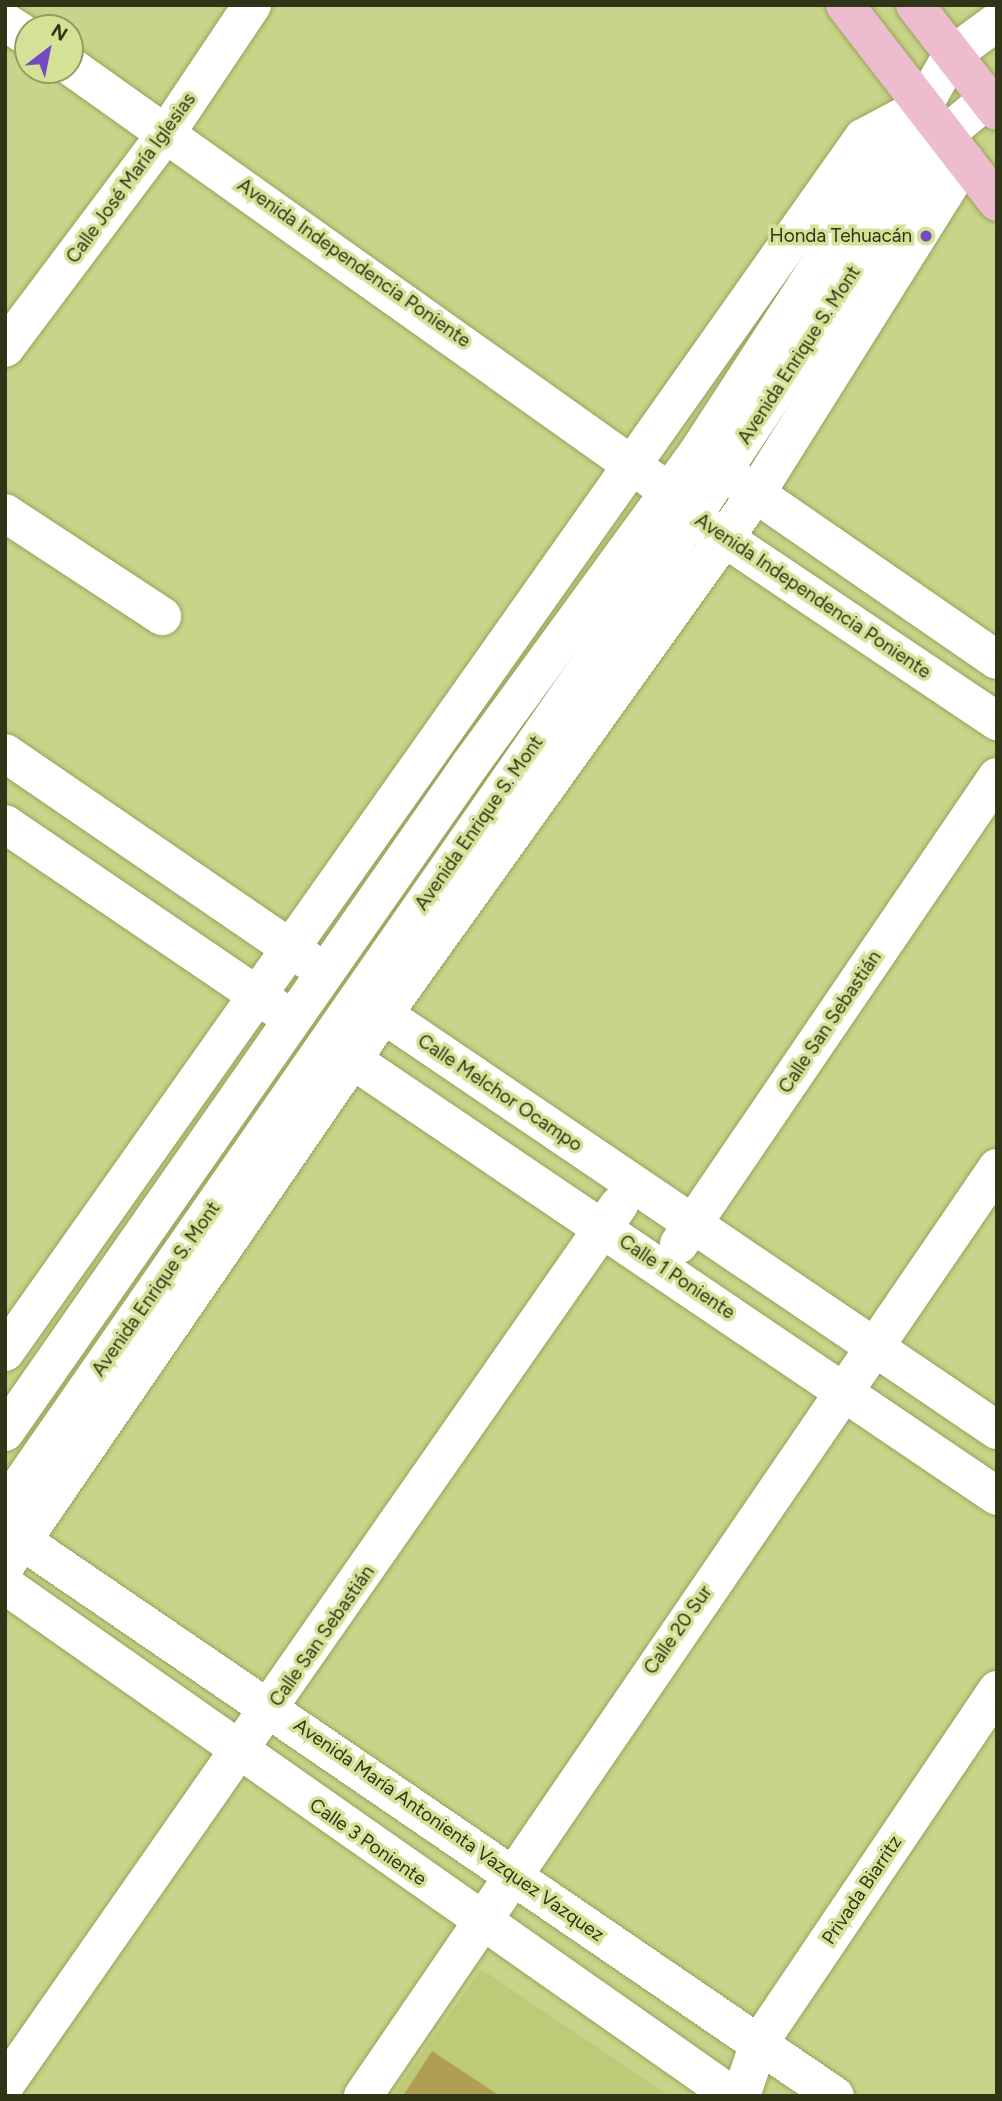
<!DOCTYPE html>
<meta charset="utf-8">
<style>
body{margin:0}
#map{position:relative;width:1002px;height:2101px;overflow:hidden;background:#c8d489;font-family:Figtree,sans-serif}
div>[style]{position:absolute}
.built>*{inset:0;background:#beca77}
.building>*{inset:0;background:#b09e53}
.roads{filter:drop-shadow(0 0 2px #97a159) drop-shadow(0 0 2px #97a159)}
.minor>*{height:38px;margin:-19px;padding:0 19px;transform-origin:19px;border-radius:19px;background:#fff}
.secondary>*{height:38px;margin:-19px;padding:0 19px;transform-origin:19px;border-radius:19px;background:#fff}
.primary>*{height:38px;margin:-19px;padding:0 19px;transform-origin:19px;border-radius:19px;background:#eebccf}
.dots>*{width:19px;height:19px;translate:-50% -50%;box-sizing:border-box;border:4px solid #d5e196;border-radius:50%}
span{translate:-50% -50%;white-space:nowrap;text-align:center;line-height:1.15;-webkit-text-stroke:7px #d5e196;paint-order:stroke}
.street-label{font-size:19px;color:#313517}
.poi-label{font-size:19px;color:#313517}
.right{translate:-100% -50%;text-align:right}
.frame{position:absolute;inset:0;border:7px solid #313517;pointer-events:none}
.north{position:absolute;left:14px;top:14px;width:70px;height:70px;box-sizing:border-box;background:#d5e196;border:2px solid #939c63;border-radius:50%;rotate:32deg;font-size:19px;font-weight:700;line-height:28px;text-align:center;color:#313517}
.north::after{content:'';display:block;margin:auto;width:24px;height:32px;background:#7449c2;clip-path:polygon(50% 0,100% 100%,50% 72%,0 100%)}
</style>
<div id="map">
<div class="built">
<div style="clip-path:polygon(481px 1969px,670px 2096px,392px 2096px)"></div>
</div>
<div class="building">
<div style="clip-path:polygon(432px 2051px,500px 2096px,403px 2096px)"></div>
</div>
<div class="roads">
<div class="minor">
<div style="left:5px;top:22px;width:27px;rotate:33deg"></div>
<div style="left:952px;top:55px;width:56px;rotate:-36.3deg"></div>
<div style="left:70px;top:66px;width:716px;rotate:35.4deg"></div>
<div style="left:5px;top:348px;width:270px;rotate:-53.1deg"></div>
<div style="left:167px;top:132px;width:153px;rotate:-56.2deg"></div>
<div style="left:736px;top:480px;width:317px;rotate:34.6deg"></div>
<div style="left:5px;top:513px;width:188px;rotate:33.3deg"></div>
<div style="left:705px;top:525px;width:352px;rotate:33.9deg"></div>
<div style="left:5px;top:753px;width:366px;rotate:34.4deg"></div>
<div style="left:5px;top:824px;width:328px;rotate:34.2deg"></div>
<div style="left:364px;top:1001px;width:765px;rotate:34.13deg"></div>
<div style="left:335px;top:1048px;width:799px;rotate:34.09deg"></div>
<div style="left:679px;top:1244px;width:565px;rotate:-55.75deg"></div>
<div style="left:5px;top:1352px;width:1487px;rotate:-54.75deg"></div>
<div style="left:863px;top:138px;width:68px;rotate:-28.1deg"></div>
<div style="left:5px;top:1432px;width:813px;rotate:-55.12deg"></div>
<div style="left:470px;top:765px;width:387px;rotate:-53.9deg"></div>
<div style="left:698px;top:452px;width:413px;rotate:-57deg"></div>
<div style="left:5px;top:1507px;width:1206px;rotate:-55.23deg"></div>
<div style="left:693px;top:516px;width:458px;rotate:-56.5deg"></div>
<div style="left:5px;top:1529px;width:1005px;rotate:34.34deg"></div>
<div style="left:5px;top:1566px;width:668px;rotate:-55.55deg"></div>
<div style="left:383px;top:1015px;width:639px;rotate:-54.42deg"></div>
<div style="left:755px;top:495px;width:395px;rotate:-57.9deg"></div>
<div style="left:5px;top:1585px;width:889px;rotate:35.07deg"></div>
<div style="left:5px;top:2085px;width:1073px;rotate:-55.1deg"></div>
<div style="left:363px;top:2096px;width:1124px;rotate:-55.66deg"></div>
<div style="left:741px;top:2096px;width:56px;rotate:-71.2deg"></div>
<div style="left:759px;top:2043px;width:426px;rotate:-56deg"></div>
</div>
<div class="secondary">
<div style="left:923px;top:106px;width:59px;rotate:-60.4deg"></div>
<div style="left:946px;top:134px;width:55px;rotate:-39.8deg"></div>
</div>
<div class="primary">
<div style="left:845px;top:5px;width:249px;rotate:52.3deg"></div>
<div style="left:915px;top:5px;width:134px;rotate:52.3deg"></div>
</div>
</div>
<div class="dots">
<div style="left:926px;top:236px;background:#7449c2"></div>
</div>
<div class="street-label">
<span style="left:131px;top:178px;rotate:-54deg">Calle José María Iglesias</span>
<span style="left:354px;top:263px;rotate:35deg">Avenida Independencia Poniente</span>
<span style="left:799px;top:355px;rotate:-57deg">Avenida Enrique S. Mont</span>
<span style="left:813px;top:596px;rotate:34deg">Avenida Independencia Poniente</span>
<span style="left:479px;top:823px;rotate:-55deg">Avenida Enrique S. Mont</span>
<span style="left:830px;top:1022px;rotate:-56deg">Calle San Sebastián</span>
<span style="left:500px;top:1093px;rotate:34deg">Calle Melchor Ocampo</span>
<span style="left:677px;top:1277px;rotate:34deg">Calle 1 Poniente</span>
<span style="left:156px;top:1289px;rotate:-55deg">Avenida Enrique S. Mont</span>
<span style="left:678px;top:1630px;rotate:-55deg">Calle 20 Sur</span>
<span style="left:322px;top:1636px;rotate:-55deg">Calle San Sebastián</span>
<span style="left:449px;top:1830px;rotate:35deg">Avenida María Antonienta Vazquez Vazquez</span>
<span style="left:368px;top:1842px;rotate:35deg">Calle 3 Poniente</span>
<span style="left:862px;top:1890px;rotate:-56deg">Privada Biarritz</span>
</div>
<div class="poi-label">
<span class="right" style="left:912px;top:236px">Honda Tehuacán</span>
</div>
<div class="frame"></div>
<div class="north">N</div>
</div>
